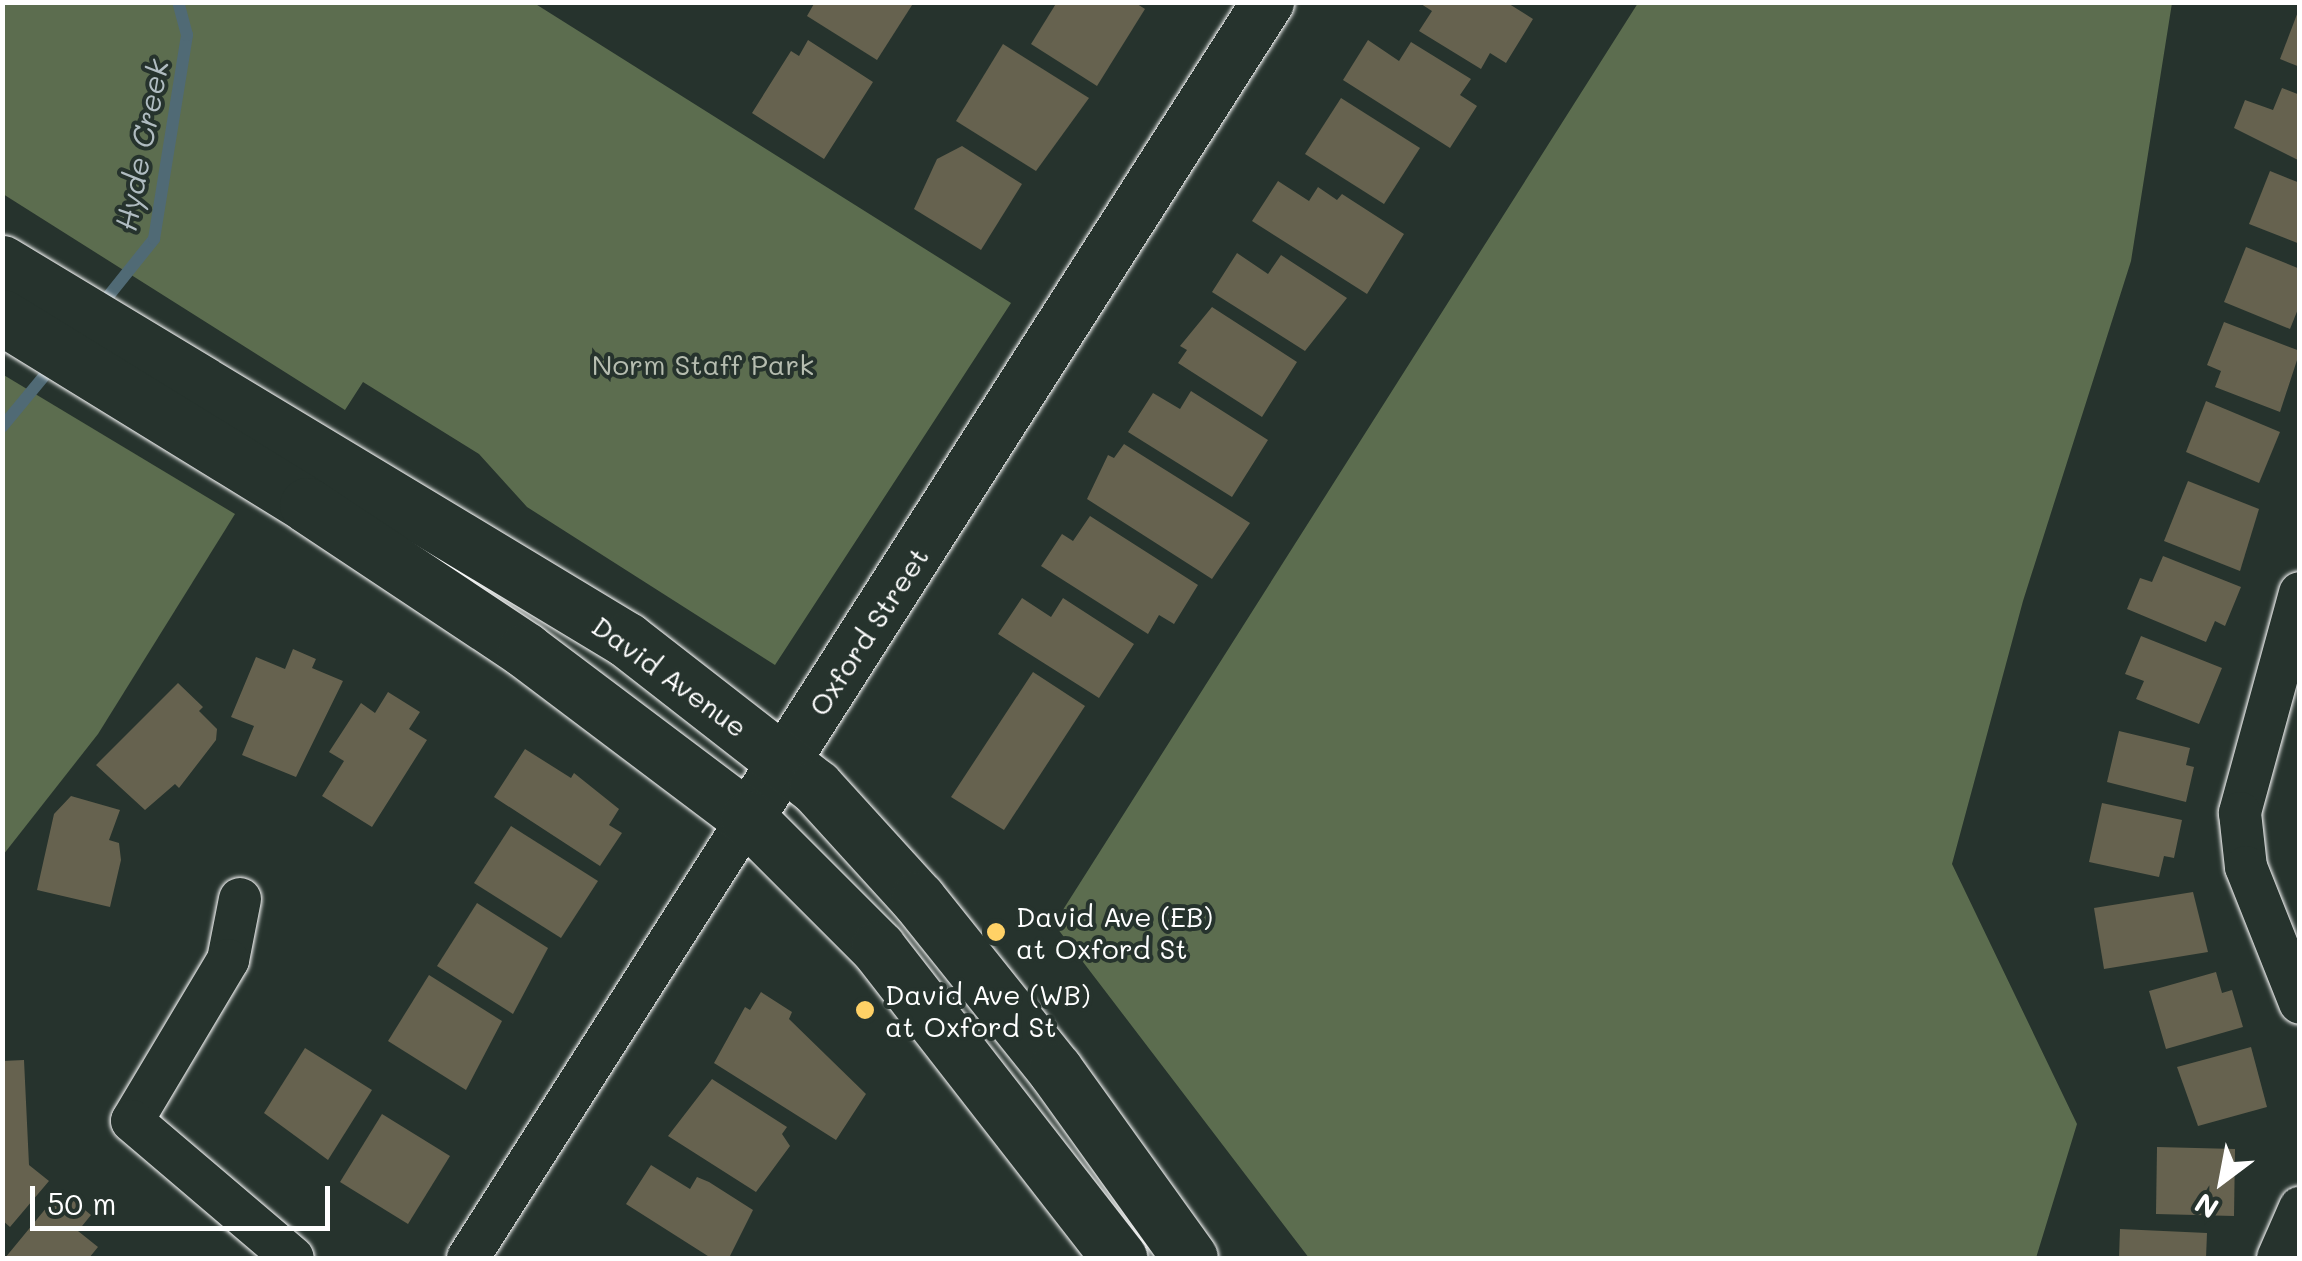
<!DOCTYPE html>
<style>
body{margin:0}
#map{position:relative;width:2302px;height:1261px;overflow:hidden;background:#26332d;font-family:Mali,sans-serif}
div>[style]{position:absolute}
.green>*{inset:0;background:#5c6d4f}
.stream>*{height:12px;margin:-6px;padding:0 6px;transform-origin:6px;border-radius:6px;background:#506a75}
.building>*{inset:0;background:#66624f}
.roads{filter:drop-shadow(0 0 2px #fff) drop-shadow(0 0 2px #fff)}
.minor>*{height:42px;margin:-21px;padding:0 21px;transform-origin:21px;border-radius:21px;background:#26332d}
.tertiary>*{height:52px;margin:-26px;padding:0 26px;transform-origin:26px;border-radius:26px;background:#26332d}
.secondary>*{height:55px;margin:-27.5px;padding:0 27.5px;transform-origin:27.5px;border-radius:27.5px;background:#26332d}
.dots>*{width:28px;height:28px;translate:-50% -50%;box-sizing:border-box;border:5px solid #26332d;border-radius:50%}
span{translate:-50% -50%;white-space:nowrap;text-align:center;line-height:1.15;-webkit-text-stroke:8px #26332d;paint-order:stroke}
.park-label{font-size:28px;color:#b6bdb0}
.street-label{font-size:28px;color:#fff}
.poi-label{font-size:28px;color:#fff}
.left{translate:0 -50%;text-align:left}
.water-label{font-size:30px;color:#b0bcc1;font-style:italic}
.frame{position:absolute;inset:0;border:5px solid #fff;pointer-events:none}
.north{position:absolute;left:2172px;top:1131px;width:100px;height:100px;-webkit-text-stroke:8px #26332d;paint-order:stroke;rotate:212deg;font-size:28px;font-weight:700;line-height:40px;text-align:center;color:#fff}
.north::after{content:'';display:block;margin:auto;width:35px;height:45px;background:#fff;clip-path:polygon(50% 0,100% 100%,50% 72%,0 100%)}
.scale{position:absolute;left:30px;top:1186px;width:300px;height:45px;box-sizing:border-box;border:5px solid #fff;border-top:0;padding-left:12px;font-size:30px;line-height:35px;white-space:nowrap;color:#fff;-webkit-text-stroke:8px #26332d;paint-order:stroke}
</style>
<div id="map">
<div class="green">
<div style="clip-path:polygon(3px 2px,534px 3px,1011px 303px,775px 665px,527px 507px,479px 454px,363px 382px,345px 410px,3px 194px)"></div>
<div style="clip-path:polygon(1638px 3px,2172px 3px,2131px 261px,2023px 601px,1952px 864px,2077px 1124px,2036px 1258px,1309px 1258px,1054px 924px)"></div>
<div style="clip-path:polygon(2px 374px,235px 514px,98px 734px,3px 855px)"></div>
</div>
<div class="stream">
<div style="left:98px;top:309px;width:90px;rotate:-51.3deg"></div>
<div style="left:154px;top:239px;width:207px;rotate:-80.8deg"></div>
<div style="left:187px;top:35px;width:34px;rotate:-105deg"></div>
<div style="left:2px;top:427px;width:83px;rotate:-50.4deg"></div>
</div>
<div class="building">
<div style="clip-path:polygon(815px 2px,914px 2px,877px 60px,807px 16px)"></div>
<div style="clip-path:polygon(1057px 2px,1134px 2px,1145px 9px,1097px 86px,1031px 44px)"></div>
<div style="clip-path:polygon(1418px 2px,1506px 2px,1533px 19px,1506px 63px,1490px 53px,1481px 69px,1419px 31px,1432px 11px)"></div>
<div style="clip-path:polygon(2299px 9px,2300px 9px,2300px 67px,2280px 59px)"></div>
<div style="clip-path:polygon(808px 40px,873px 82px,824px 159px,752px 113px,791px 51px,799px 56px)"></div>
<div style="clip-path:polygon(1368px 40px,1399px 61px,1411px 42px,1471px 79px,1460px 95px,1477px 106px,1450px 148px,1343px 80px)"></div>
<div style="clip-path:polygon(1003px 44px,1089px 98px,1036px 171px,956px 121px)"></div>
<div style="clip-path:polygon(2282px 88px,2300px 95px,2300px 161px,2234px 128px,2245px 100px,2273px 110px)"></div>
<div style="clip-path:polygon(1341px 98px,1420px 148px,1384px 204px,1305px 154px)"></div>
<div style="clip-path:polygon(962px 146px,1022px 184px,981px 250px,914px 209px,937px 159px)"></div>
<div style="clip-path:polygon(2270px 171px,2300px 183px,2300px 244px,2249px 224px)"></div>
<div style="clip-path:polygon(1278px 181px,1309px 201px,1318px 187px,1337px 200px,1342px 194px,1404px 234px,1367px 294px,1252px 221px)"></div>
<div style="clip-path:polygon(2246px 247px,2300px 269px,2300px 304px,2290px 329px,2224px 302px)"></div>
<div style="clip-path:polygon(1237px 253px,1268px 274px,1281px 255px,1347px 298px,1305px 351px,1212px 292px)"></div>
<div style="clip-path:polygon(1212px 307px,1297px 362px,1262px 417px,1178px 363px,1187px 350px,1180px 346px)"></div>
<div style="clip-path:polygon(2224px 322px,2300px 351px,2280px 412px,2215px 387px,2221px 371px,2207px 365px)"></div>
<div style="clip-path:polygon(1191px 391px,1268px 440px,1232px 497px,1128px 432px,1153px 393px,1180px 409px)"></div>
<div style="clip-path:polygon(2206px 401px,2280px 432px,2259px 483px,2186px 452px)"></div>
<div style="clip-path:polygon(1124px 444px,1250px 523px,1212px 579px,1087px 499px,1108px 455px,1114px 458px)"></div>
<div style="clip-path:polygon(2188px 481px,2259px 509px,2240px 571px,2164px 541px)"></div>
<div style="clip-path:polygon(1090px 516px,1198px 585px,1174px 624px,1159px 615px,1148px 634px,1041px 566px,1062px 534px,1073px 541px)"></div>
<div style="clip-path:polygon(2163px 556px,2241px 587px,2225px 626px,2215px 621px,2206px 642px,2127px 609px,2140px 578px,2152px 582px)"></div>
<div style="clip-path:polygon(1022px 598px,1051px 617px,1063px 598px,1134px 644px,1099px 698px,998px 634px)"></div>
<div style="clip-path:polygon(2141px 636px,2222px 668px,2199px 724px,2136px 699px,2144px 681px,2125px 674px)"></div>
<div style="clip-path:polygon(293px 649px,316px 659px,312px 668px,343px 681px,296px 777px,242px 755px,254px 726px,231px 717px,256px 657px,285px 669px)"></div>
<div style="clip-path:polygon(1033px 672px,1085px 706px,1004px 830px,951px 797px)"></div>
<div style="clip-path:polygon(178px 683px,203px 707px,199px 711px,217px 729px,216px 740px,179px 788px,175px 784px,145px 810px,96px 765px)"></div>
<div style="clip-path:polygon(388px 692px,420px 712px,409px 729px,427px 740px,372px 827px,322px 796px,344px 761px,329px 752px,361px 703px,375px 713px)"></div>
<div style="clip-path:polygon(2119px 731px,2190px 748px,2186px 765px,2194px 767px,2186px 802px,2107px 782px)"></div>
<div style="clip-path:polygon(525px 749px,571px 778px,574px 773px,619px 809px,609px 825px,622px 833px,600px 866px,494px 797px)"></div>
<div style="clip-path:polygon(71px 796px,120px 810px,109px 840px,119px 843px,121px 860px,110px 907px,37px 890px,54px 814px)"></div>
<div style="clip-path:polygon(2102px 803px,2182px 820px,2174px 858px,2164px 856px,2159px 877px,2089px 862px)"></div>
<div style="clip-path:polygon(511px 826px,598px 881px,561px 938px,474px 883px)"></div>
<div style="clip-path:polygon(2193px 892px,2208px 952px,2104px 969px,2094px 908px)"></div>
<div style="clip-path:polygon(477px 903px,548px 948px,513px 1014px,437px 966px)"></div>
<div style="clip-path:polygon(2216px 972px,2222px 993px,2232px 990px,2243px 1027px,2166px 1049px,2149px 991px)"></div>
<div style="clip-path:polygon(429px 975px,502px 1021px,466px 1090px,388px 1041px)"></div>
<div style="clip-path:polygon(761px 992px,792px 1012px,789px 1019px,866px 1094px,836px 1140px,714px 1063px,745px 1007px,750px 1010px)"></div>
<div style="clip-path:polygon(2251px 1047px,2267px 1107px,2198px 1126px,2177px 1067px)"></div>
<div style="clip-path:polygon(305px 1048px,372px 1090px,328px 1160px,264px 1113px)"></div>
<div style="clip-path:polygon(24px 1060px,29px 1165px,49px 1181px,10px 1227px,2px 1220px,2px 1061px)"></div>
<div style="clip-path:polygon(712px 1079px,787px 1127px,782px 1134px,790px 1146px,756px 1192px,668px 1136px)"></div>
<div style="clip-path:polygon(382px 1114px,450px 1156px,408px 1224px,340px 1182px)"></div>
<div style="clip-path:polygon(2157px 1147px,2235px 1149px,2234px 1216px,2156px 1214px)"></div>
<div style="clip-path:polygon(651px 1165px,690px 1189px,697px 1177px,709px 1182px,753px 1210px,729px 1258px,711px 1258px,626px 1204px)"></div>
<div style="clip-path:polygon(61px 1190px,91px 1215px,78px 1231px,98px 1247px,89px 1258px,5px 1258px)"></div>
<div style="clip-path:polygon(2120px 1229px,2207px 1233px,2206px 1258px,2119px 1258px)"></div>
</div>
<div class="roads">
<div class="minor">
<div style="left:2300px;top:593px;width:228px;rotate:105.3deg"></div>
<div style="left:2240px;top:813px;width:54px;rotate:83.7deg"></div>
<div style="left:2246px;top:867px;width:146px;rotate:68.3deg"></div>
<div style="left:240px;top:899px;width:62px;rotate:101.1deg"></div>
<div style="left:228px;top:960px;width:187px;rotate:120.8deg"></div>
<div style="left:132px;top:1121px;width:211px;rotate:40.4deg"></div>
<div style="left:468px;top:1258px;width:522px;rotate:-57.53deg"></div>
<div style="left:2278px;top:1258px;width:55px;rotate:-66.3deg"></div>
</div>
<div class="tertiary">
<div style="left:748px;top:818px;width:968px;rotate:-57.49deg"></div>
</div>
<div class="secondary">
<div style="left:2px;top:263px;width:730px;rotate:31.1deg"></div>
<div style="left:627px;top:640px;width:239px;rotate:37.9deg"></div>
<div style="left:816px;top:787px;width:151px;rotate:47.7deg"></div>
<div style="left:918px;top:899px;width:219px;rotate:51.3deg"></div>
<div style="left:1055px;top:1070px;width:231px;rotate:54.3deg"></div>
<div style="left:2px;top:317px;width:358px;rotate:31.6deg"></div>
<div style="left:307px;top:505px;width:262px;rotate:33.6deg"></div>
<div style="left:525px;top:650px;width:279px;rotate:37deg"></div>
<div style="left:748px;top:818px;width:184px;rotate:45deg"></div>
<div style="left:878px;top:948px;width:393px;rotate:52.1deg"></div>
</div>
</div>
<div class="dots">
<div style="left:996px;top:932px;background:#ffd166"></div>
<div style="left:865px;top:1010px;background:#ffd166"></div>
</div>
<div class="park-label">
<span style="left:703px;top:364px">Norm Staff Park</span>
</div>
<div class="street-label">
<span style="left:868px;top:631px;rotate:-57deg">Oxford Street</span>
<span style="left:670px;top:676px;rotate:36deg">David Avenue</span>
</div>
<div class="poi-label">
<span class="left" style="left:1016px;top:932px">David Ave (EB)<br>at Oxford St</span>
<span class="left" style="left:885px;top:1010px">David Ave (WB)<br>at Oxford St</span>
</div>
<div class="water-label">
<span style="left:141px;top:145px;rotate:-79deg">Hyde Creek</span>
</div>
<div class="frame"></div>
<div class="north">N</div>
<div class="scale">50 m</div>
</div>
